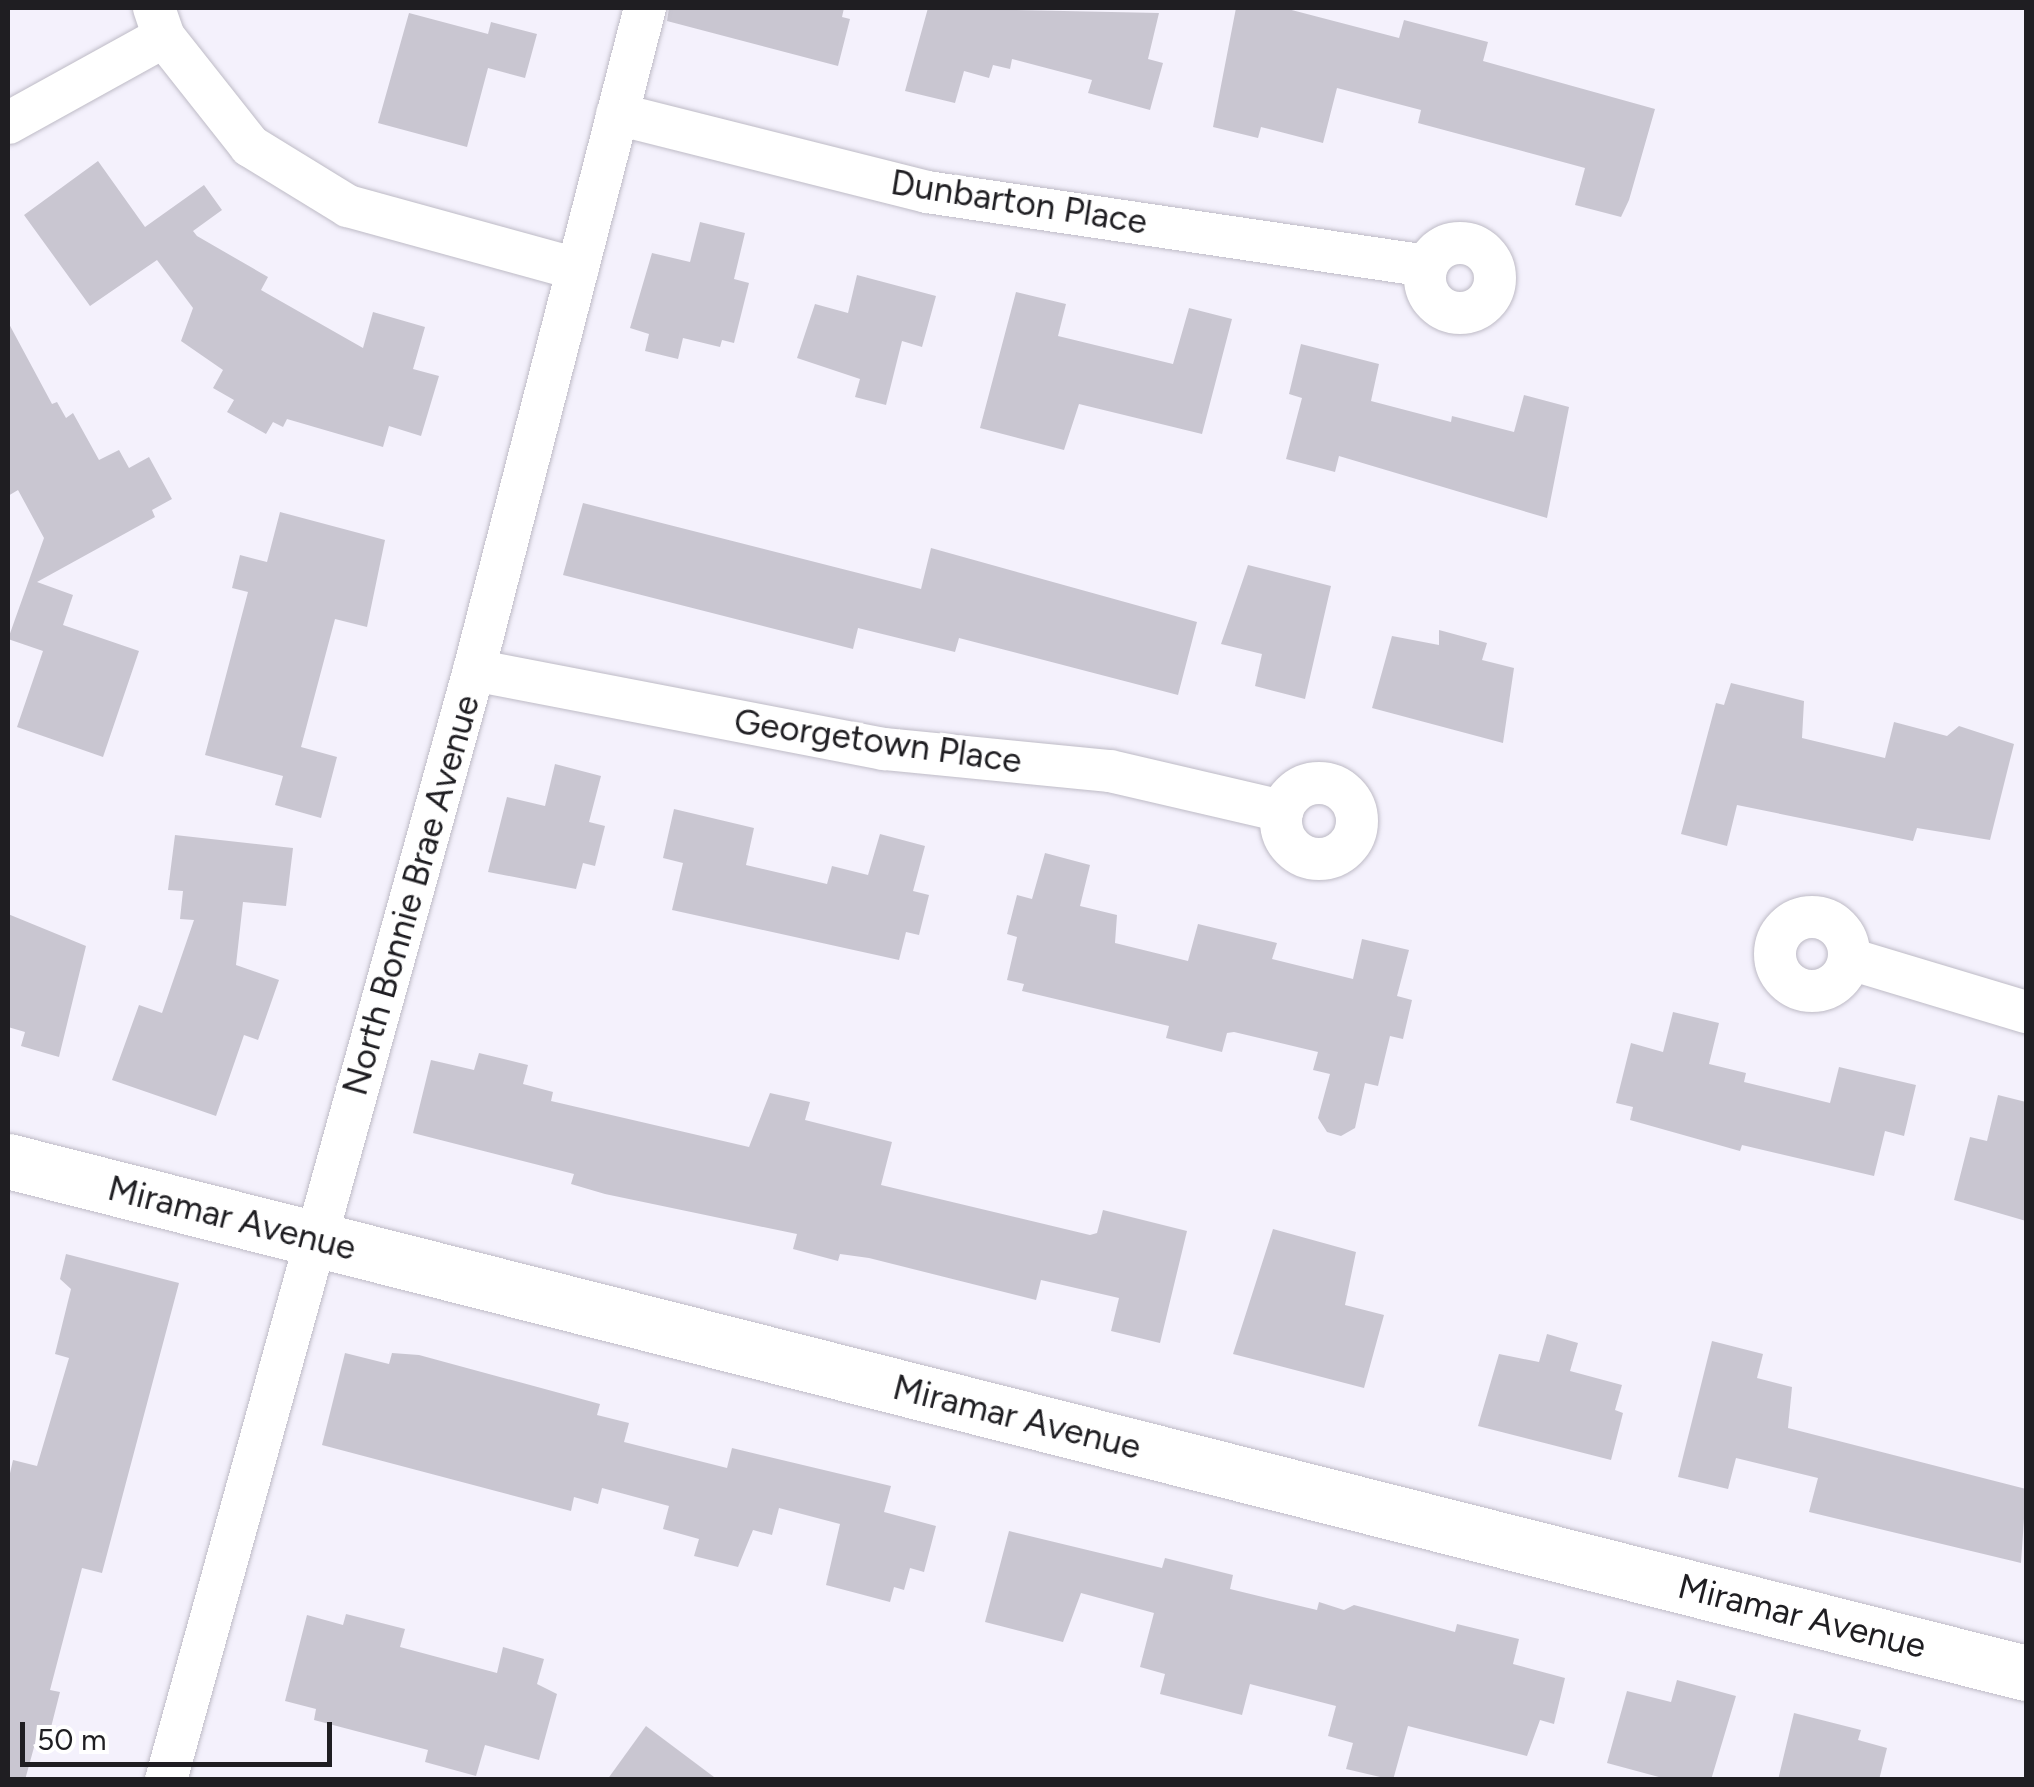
<!DOCTYPE html>
<style>
body{margin:0}
#map{position:relative;width:2034px;height:1787px;overflow:hidden;background:#f4f1fc;font-family:Figtree,sans-serif}
div>[style]{position:absolute}
.building>*{inset:0;background:#c9c6d1}
.roads{filter:drop-shadow(0 0 2px #bebbc6) drop-shadow(0 0 2px #bebbc6)}
.street>*{height:42px;margin:-21px;padding:0 21px;transform-origin:21px;border-radius:21px;background:#fff}
.street>.ring{margin:-21px;padding:0;box-sizing:content-box;background:none;border:42px solid #fff;border-radius:50%}
.secondary>*{height:55px;margin:-27.5px;padding:0 27.5px;transform-origin:27.5px;border-radius:27.5px;background:#fff}
span{translate:-50% -50%;white-space:nowrap;text-align:center;line-height:1.15;-webkit-text-stroke:8px #fff;paint-order:stroke}
.street-label{font-size:35px;color:#1f1e22}
.frame{position:absolute;inset:0;border:10px solid #1f1e22;pointer-events:none}
.scale{position:absolute;left:20px;top:1722px;width:312px;height:45px;box-sizing:border-box;border:5px solid #1f1e22;border-top:0;padding-left:12px;font-size:30px;line-height:35px;white-space:nowrap;color:#1f1e22;-webkit-text-stroke:8px #fff;paint-order:stroke}
</style>
<div id="map">
<div class="building">
<div style="clip-path:polygon(669px 8px,844px 8px,842px 17px,850px 19px,838px 66px,667px 21px)"></div>
<div style="clip-path:polygon(928px 8px,1159px 13px,1148px 59px,1163px 63px,1150px 110px,1088px 93px,1092px 80px,1012px 59px,1010px 69px,993px 65px,989px 78px,964px 71px,955px 103px,905px 91px)"></div>
<div style="clip-path:polygon(1236px 8px,1284px 8px,1399px 38px,1404px 20px,1488px 42px,1483px 61px,1655px 109px,1629px 200px,1621px 217px,1575px 205px,1585px 168px,1418px 123px,1421px 110px,1337px 88px,1323px 143px,1261px 127px,1258px 138px,1213px 127px)"></div>
<div style="clip-path:polygon(409px 13px,488px 34px,491px 22px,537px 34px,525px 78px,488px 68px,467px 147px,378px 123px)"></div>
<div style="clip-path:polygon(98px 161px,145px 227px,204px 185px,222px 210px,193px 231px,197px 236px,268px 277px,261px 290px,363px 348px,373px 312px,425px 327px,413px 369px,439px 376px,421px 436px,389px 426px,383px 447px,287px 419px,283px 427px,273px 422px,266px 434px,227px 412px,234px 400px,213px 388px,223px 370px,181px 341px,193px 308px,157px 260px,90px 306px,24px 215px)"></div>
<div style="clip-path:polygon(700px 222px,745px 233px,734px 279px,749px 283px,734px 343px,722px 340px,720px 347px,683px 338px,678px 359px,645px 351px,649px 334px,630px 328px,652px 253px,690px 262px)"></div>
<div style="clip-path:polygon(857px 275px,936px 296px,922px 347px,902px 341px,886px 405px,855px 397px,860px 379px,797px 358px,815px 304px,848px 313px)"></div>
<div style="clip-path:polygon(1016px 292px,1066px 304px,1058px 336px,1173px 364px,1189px 308px,1232px 319px,1202px 434px,1079px 404px,1064px 450px,980px 428px)"></div>
<div style="clip-path:polygon(8px 322px,52px 404px,57px 402px,66px 418px,73px 413px,99px 460px,119px 450px,129px 468px,149px 457px,172px 499px,152px 510px,155px 517px,37px 582px,73px 595px,63px 625px,139px 651px,103px 757px,17px 727px,43px 651px,8px 639px,44px 538px,18px 490px,8px 496px)"></div>
<div style="clip-path:polygon(1301px 344px,1379px 364px,1371px 401px,1451px 422px,1452px 416px,1514px 432px,1524px 395px,1569px 407px,1547px 518px,1339px 456px,1335px 472px,1286px 459px,1302px 398px,1289px 394px)"></div>
<div style="clip-path:polygon(583px 503px,921px 589px,931px 548px,1197px 622px,1178px 695px,959px 638px,955px 652px,858px 628px,853px 649px,563px 575px)"></div>
<div style="clip-path:polygon(280px 512px,385px 540px,367px 627px,335px 619px,301px 747px,337px 757px,321px 818px,275px 805px,283px 776px,205px 755px,248px 592px,232px 588px,240px 555px,267px 562px)"></div>
<div style="clip-path:polygon(1248px 565px,1331px 586px,1305px 699px,1255px 686px,1262px 654px,1221px 644px)"></div>
<div style="clip-path:polygon(1439px 630px,1487px 643px,1482px 660px,1514px 668px,1503px 743px,1372px 708px,1392px 636px,1439px 645px)"></div>
<div style="clip-path:polygon(1731px 683px,1804px 701px,1802px 738px,1885px 758px,1894px 722px,1947px 736px,1959px 726px,2014px 744px,1990px 840px,1917px 828px,1913px 841px,1737px 805px,1727px 846px,1681px 834px,1716px 703px,1724px 705px)"></div>
<div style="clip-path:polygon(555px 764px,601px 776px,589px 822px,605px 826px,595px 866px,583px 863px,576px 889px,488px 872px,507px 797px,545px 806px)"></div>
<div style="clip-path:polygon(674px 809px,754px 828px,746px 865px,827px 884px,832px 866px,868px 875px,880px 834px,925px 846px,913px 891px,929px 895px,919px 935px,906px 932px,899px 960px,672px 910px,683px 863px,663px 858px)"></div>
<div style="clip-path:polygon(175px 835px,293px 848px,286px 906px,243px 902px,236px 965px,279px 980px,258px 1040px,244px 1035px,216px 1116px,112px 1080px,139px 1005px,162px 1013px,194px 920px,180px 919px,183px 891px,168px 890px)"></div>
<div style="clip-path:polygon(1045px 853px,1090px 865px,1080px 906px,1117px 915px,1115px 943px,1188px 961px,1198px 924px,1277px 943px,1272px 959px,1353px 979px,1362px 939px,1409px 950px,1397px 996px,1412px 1000px,1403px 1039px,1390px 1036px,1378px 1086px,1365px 1083px,1355px 1128px,1341px 1136px,1327px 1132px,1318px 1118px,1330px 1074px,1313px 1070px,1318px 1052px,1234px 1032px,1227px 1033px,1222px 1052px,1166px 1038px,1169px 1026px,1022px 991px,1024px 984px,1007px 980px,1017px 937px,1007px 934px,1017px 895px,1032px 899px)"></div>
<div style="clip-path:polygon(8px 914px,86px 946px,59px 1057px,21px 1046px,25px 1032px,8px 1027px)"></div>
<div style="clip-path:polygon(1673px 1012px,1719px 1023px,1709px 1064px,1746px 1073px,1744px 1082px,1830px 1103px,1839px 1067px,1916px 1085px,1904px 1136px,1885px 1131px,1874px 1176px,1742px 1145px,1740px 1151px,1630px 1120px,1633px 1107px,1616px 1103px,1631px 1043px,1663px 1052px)"></div>
<div style="clip-path:polygon(479px 1053px,528px 1065px,523px 1084px,553px 1092px,551px 1101px,749px 1147px,770px 1093px,810px 1102px,805px 1120px,892px 1142px,881px 1185px,1090px 1235px,1097px 1233px,1103px 1210px,1187px 1231px,1160px 1343px,1111px 1331px,1119px 1298px,1041px 1280px,1036px 1300px,869px 1258px,840px 1254px,838px 1261px,793px 1249px,797px 1234px,605px 1194px,571px 1184px,574px 1174px,413px 1133px,431px 1060px,474px 1070px)"></div>
<div style="clip-path:polygon(1998px 1095px,2026px 1102px,2026px 1221px,1954px 1200px,1970px 1137px,1987px 1141px)"></div>
<div style="clip-path:polygon(1273px 1229px,1356px 1252px,1345px 1305px,1384px 1315px,1364px 1388px,1233px 1354px)"></div>
<div style="clip-path:polygon(66px 1254px,179px 1283px,102px 1573px,82px 1568px,50px 1690px,60px 1692px,47px 1743px,36px 1740px,25px 1780px,8px 1780px,8px 1482px,13px 1460px,37px 1466px,69px 1358px,55px 1354px,71px 1289px,60px 1279px)"></div>
<div style="clip-path:polygon(1547px 1334px,1578px 1343px,1570px 1371px,1622px 1385px,1615px 1410px,1623px 1413px,1611px 1460px,1478px 1426px,1499px 1354px,1539px 1362px)"></div>
<div style="clip-path:polygon(1712px 1341px,1763px 1354px,1757px 1378px,1792px 1387px,1788px 1428px,2026px 1489px,2021px 1563px,1809px 1512px,1818px 1478px,1736px 1458px,1728px 1489px,1678px 1477px)"></div>
<div style="clip-path:polygon(345px 1353px,389px 1364px,392px 1353px,419px 1355px,600px 1404px,597px 1415px,629px 1423px,624px 1442px,727px 1468px,732px 1448px,891px 1486px,884px 1512px,936px 1526px,924px 1572px,910px 1568px,904px 1590px,894px 1587px,890px 1602px,826px 1585px,840px 1524px,779px 1508px,772px 1535px,753px 1530px,738px 1567px,694px 1556px,699px 1539px,663px 1529px,669px 1506px,602px 1488px,598px 1504px,574px 1497px,571px 1511px,322px 1445px)"></div>
<div style="clip-path:polygon(1009px 1531px,1162px 1568px,1165px 1558px,1233px 1575px,1230px 1589px,1317px 1610px,1319px 1602px,1344px 1610px,1354px 1605px,1455px 1632px,1457px 1624px,1519px 1639px,1513px 1664px,1565px 1678px,1554px 1724px,1540px 1720px,1527px 1756px,1408px 1726px,1393px 1780px,1346px 1769px,1353px 1743px,1328px 1736px,1336px 1706px,1250px 1684px,1242px 1715px,1160px 1694px,1165px 1674px,1140px 1667px,1154px 1613px,1081px 1593px,1063px 1642px,985px 1622px)"></div>
<div style="clip-path:polygon(346px 1614px,405px 1629px,400px 1647px,497px 1673px,503px 1647px,544px 1659px,537px 1684px,557px 1694px,539px 1760px,485px 1745px,476px 1776px,425px 1762px,428px 1750px,314px 1720px,316px 1709px,285px 1701px,307px 1615px,343px 1625px)"></div>
<div style="clip-path:polygon(1677px 1680px,1736px 1696px,1711px 1780px,1670px 1780px,1607px 1763px,1627px 1691px,1671px 1702px)"></div>
<div style="clip-path:polygon(1794px 1713px,1861px 1730px,1858px 1740px,1887px 1748px,1879px 1780px,1778px 1780px)"></div>
<div style="clip-path:polygon(646px 1726px,718px 1780px,607px 1780px)"></div>
</div>
<div class="roads">
<div class="street">
<div style="left:154px;top:8px;width:31px;rotate:71deg"></div>
<div style="left:164px;top:37px;width:139px;rotate:51.7deg"></div>
<div style="left:250px;top:146px;width:115px;rotate:31.5deg"></div>
<div style="left:348px;top:206px;width:238px;rotate:15.4deg"></div>
<div style="left:617px;top:114px;width:320px;rotate:14.1deg"></div>
<div style="left:927px;top:192px;width:505px;rotate:8.42deg"></div>
<div style="left:8px;top:123px;width:178px;rotate:-28.9deg"></div>
<div class="ring" style="left:1425px;top:243px;width:28px;height:28px"></div>
<div style="left:474px;top:670px;width:418px;rotate:10.9deg"></div>
<div style="left:884px;top:749px;width:227px;rotate:5.6deg"></div>
<div style="left:1110px;top:771px;width:177px;rotate:13.1deg"></div>
<div class="ring" style="left:1281px;top:783px;width:34px;height:34px"></div>
<div class="ring" style="left:1775px;top:917px;width:32px;height:32px"></div>
<div style="left:1850px;top:959px;width:184px;rotate:16.8deg"></div>
<div style="left:166px;top:1780px;width:1152px;rotate:-74.49deg"></div>
<div style="left:474px;top:670px;width:684px;rotate:-75.52deg"></div>
</div>
<div class="secondary">
<div style="left:8px;top:1161px;width:2082px;rotate:14.24deg"></div>
</div>
</div>
<div class="street-label">
<span style="left:1019px;top:202px;rotate:9deg">Dunbarton Place</span>
<span style="left:878px;top:741px;rotate:8deg">Georgetown Place</span>
<span style="left:411px;top:895px;rotate:-74deg">North Bonnie Brae Avenue</span>
<span style="left:232px;top:1218px;rotate:14deg">Miramar Avenue</span>
<span style="left:1017px;top:1417px;rotate:14deg">Miramar Avenue</span>
<span style="left:1802px;top:1616px;rotate:14deg">Miramar Avenue</span>
</div>
<div class="frame"></div>
<div class="scale">50 m</div>
</div>
